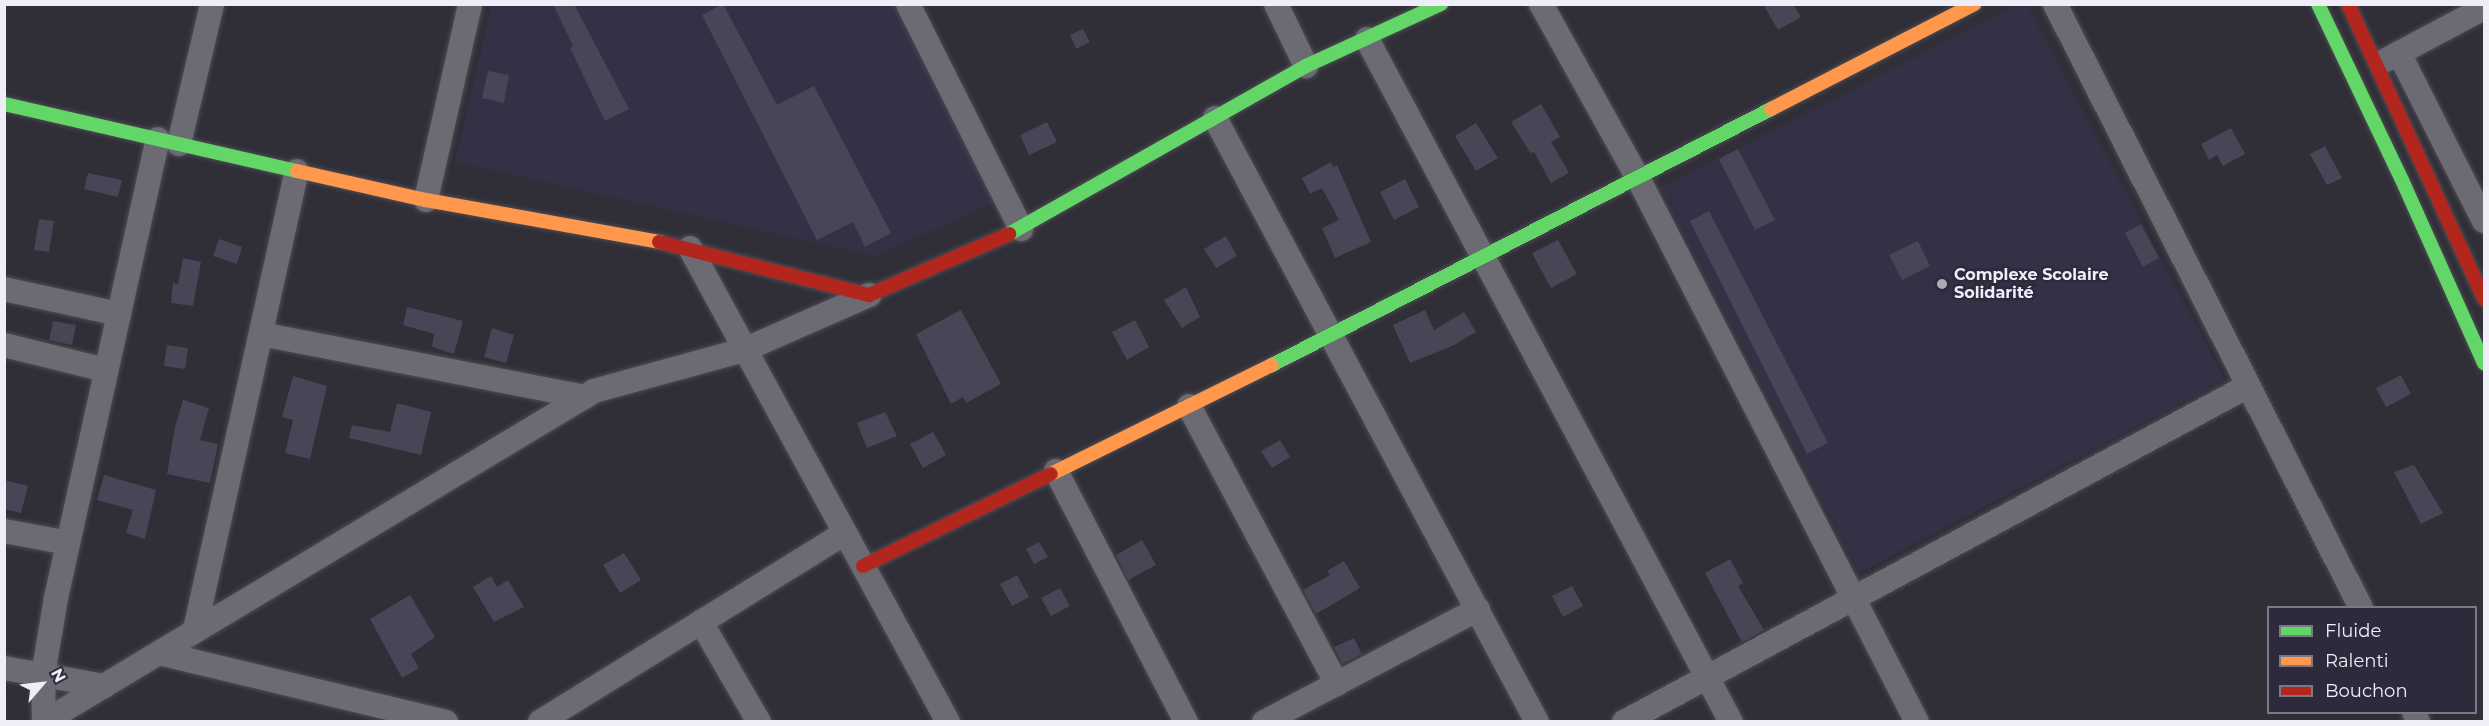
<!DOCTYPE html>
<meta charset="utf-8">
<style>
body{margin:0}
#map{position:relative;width:2489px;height:726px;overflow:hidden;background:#302e37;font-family:Montserrat,sans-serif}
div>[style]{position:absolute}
.built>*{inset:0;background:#343146}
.building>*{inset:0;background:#484556}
.roads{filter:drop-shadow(0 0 2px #4c4b52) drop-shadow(0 0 2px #4c4b52)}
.street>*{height:24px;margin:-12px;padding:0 12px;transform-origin:12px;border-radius:12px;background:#6c6a72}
.fast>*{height:14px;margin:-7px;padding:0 7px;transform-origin:7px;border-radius:7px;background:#63d668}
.slow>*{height:14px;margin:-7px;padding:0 7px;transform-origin:7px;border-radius:7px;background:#ff974d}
.jam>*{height:14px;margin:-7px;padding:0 7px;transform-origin:7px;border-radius:7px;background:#b3261e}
.dots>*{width:16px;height:16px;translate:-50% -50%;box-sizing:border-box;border:3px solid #2d2a3b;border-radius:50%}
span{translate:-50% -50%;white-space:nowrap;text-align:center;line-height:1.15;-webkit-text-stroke:5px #2d2a3b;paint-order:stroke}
.poi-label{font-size:16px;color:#eeedf8;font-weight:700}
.left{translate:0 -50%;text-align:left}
.frame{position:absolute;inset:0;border:6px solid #eeedf8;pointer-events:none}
.legend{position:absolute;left:2267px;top:606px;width:210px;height:108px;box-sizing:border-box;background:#2d2a3b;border:2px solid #7a7887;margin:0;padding:8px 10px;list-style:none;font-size:18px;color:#eeedf8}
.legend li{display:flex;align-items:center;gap:12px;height:30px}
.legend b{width:30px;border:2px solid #7a7887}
.north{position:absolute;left:12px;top:654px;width:60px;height:60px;-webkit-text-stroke:4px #2d2a3b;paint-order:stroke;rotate:62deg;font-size:16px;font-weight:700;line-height:24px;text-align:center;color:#eeedf8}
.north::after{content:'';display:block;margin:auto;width:21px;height:27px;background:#eeedf8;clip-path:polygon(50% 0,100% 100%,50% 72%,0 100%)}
</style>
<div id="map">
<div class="built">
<div style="clip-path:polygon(492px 5px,895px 5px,994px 203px,875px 256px,455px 162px)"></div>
<div style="clip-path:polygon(2017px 5px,2027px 5px,2225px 380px,1859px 573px,1661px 188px)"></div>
</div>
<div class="building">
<div style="clip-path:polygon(553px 4px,574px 4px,629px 109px,605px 121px,570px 48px,573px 46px)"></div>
<div style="clip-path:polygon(723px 4px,777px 105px,814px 86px,891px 233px,865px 247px,853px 222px,817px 240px,702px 15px)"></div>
<div style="clip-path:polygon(1763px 4px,1793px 4px,1801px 17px,1778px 30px)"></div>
<div style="clip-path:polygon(1083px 29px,1090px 42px,1076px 49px,1070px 35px)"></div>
<div style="clip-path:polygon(488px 71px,509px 75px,504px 103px,482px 98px)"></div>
<div style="clip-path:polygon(1541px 104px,1560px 137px,1551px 142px,1569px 173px,1551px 183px,1534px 152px,1531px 154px,1511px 122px)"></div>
<div style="clip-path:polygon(1047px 122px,1057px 142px,1029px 155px,1020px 135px)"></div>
<div style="clip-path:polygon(1476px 123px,1498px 158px,1476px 171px,1455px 136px)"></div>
<div style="clip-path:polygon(2231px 128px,2245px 154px,2223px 166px,2217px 155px,2209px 160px,2201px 144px)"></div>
<div style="clip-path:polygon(2325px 146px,2342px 178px,2327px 185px,2310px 154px)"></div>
<div style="clip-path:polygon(1738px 149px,1775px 220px,1755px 230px,1719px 159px)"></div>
<div style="clip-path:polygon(1331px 162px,1333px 167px,1337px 165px,1371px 242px,1335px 258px,1322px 228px,1339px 220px,1322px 188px,1310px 194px,1302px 178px)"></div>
<div style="clip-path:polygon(88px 173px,122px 180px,118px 197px,84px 189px)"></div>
<div style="clip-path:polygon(1405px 179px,1419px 207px,1394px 220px,1380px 192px)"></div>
<div style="clip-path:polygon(1709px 211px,1828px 443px,1807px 454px,1690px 221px)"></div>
<div style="clip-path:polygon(39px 219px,54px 221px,49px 252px,34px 250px)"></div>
<div style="clip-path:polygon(2141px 224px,2159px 258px,2143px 267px,2125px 233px)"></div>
<div style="clip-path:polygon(1226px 236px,1237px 256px,1216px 268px,1204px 249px)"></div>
<div style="clip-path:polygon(219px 239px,242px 247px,237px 264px,213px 256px)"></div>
<div style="clip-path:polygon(1558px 240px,1577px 274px,1551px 288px,1532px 253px)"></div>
<div style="clip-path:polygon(1918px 241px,1930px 266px,1902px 280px,1889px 255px)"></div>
<div style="clip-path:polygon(183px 258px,201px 262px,193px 306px,171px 303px,173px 283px,178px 284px)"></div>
<div style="clip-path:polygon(1186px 287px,1200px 317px,1182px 328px,1164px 300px)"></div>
<div style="clip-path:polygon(407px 307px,463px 321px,454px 354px,432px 347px,434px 334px,403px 325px)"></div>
<div style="clip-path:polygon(961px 310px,1001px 384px,966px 403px,963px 397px,951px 404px,916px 334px)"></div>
<div style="clip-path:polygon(1425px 310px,1434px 330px,1464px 312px,1476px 332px,1452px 346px,1410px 363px,1393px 325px)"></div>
<div style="clip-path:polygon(1135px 320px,1149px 347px,1127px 360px,1112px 332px)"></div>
<div style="clip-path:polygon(53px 321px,76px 325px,72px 345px,49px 340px)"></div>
<div style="clip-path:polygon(492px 328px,514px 335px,506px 363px,484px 357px)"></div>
<div style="clip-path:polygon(167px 345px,188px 348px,185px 369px,164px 366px)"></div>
<div style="clip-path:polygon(2401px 375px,2411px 394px,2386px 407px,2376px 388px)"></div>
<div style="clip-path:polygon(293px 376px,327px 386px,310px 459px,285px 453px,293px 420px,282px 417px)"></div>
<div style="clip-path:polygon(183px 400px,209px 408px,200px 440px,218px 444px,210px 483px,167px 474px,175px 427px)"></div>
<div style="clip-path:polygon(397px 403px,431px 412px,421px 455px,349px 438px,352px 425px,390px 432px)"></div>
<div style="clip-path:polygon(885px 412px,897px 436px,867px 448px,857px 423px)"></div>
<div style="clip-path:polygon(933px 432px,946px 455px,923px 468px,910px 444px)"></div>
<div style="clip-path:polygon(1280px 440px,1290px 457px,1272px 468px,1261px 451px)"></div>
<div style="clip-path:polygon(2414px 465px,2443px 513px,2421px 524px,2394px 472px)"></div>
<div style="clip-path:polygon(104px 475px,156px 490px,145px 539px,126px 533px,133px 510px,97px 500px)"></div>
<div style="clip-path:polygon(4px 480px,28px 486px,21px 513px,4px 509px)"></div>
<div style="clip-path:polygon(1142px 540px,1156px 565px,1128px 580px,1116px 555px)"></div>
<div style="clip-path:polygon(1039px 542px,1048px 557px,1034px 564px,1026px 549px)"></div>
<div style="clip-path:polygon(624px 553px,641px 580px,620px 593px,603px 565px)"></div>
<div style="clip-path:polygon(1730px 559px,1743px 583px,1738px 586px,1764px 630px,1742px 642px,1705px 573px)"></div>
<div style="clip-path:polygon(1344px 561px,1360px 588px,1316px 614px,1303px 590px,1330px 575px,1327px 571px)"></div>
<div style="clip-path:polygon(1017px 575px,1029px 597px,1012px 606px,1000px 584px)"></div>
<div style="clip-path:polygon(491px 576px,497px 587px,508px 580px,524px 607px,494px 622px,473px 587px)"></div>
<div style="clip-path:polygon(1572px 586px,1583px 606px,1563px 617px,1552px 596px)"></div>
<div style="clip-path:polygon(1060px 588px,1070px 606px,1051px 616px,1041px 598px)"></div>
<div style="clip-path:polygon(410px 595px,435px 637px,411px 654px,419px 668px,402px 678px,370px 619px)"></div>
<div style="clip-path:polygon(1354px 638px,1362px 654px,1342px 664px,1334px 647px)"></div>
</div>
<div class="roads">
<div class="street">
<div style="left:908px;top:4px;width:252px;rotate:63.3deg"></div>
<div style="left:1276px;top:4px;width:69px;rotate:64.2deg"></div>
<div style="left:1541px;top:4px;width:199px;rotate:60.9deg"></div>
<div style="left:1638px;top:178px;width:611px;rotate:62.85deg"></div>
<div style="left:2055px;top:4px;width:677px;rotate:63.13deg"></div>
<div style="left:1367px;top:39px;width:774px;rotate:61.94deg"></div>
<div style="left:2399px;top:53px;width:188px;rotate:63.2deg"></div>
<div style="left:2386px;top:60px;width:111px;rotate:-28deg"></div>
<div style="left:1215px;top:118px;width:684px;rotate:61.94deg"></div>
<div style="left:179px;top:144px;width:144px;rotate:-76.7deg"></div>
<div style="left:426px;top:200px;width:201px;rotate:-77.3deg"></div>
<div style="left:690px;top:248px;width:540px;rotate:61.44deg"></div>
<div style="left:4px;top:289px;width:118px;rotate:12.3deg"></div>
<div style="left:261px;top:334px;width:330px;rotate:11deg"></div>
<div style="left:4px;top:345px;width:105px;rotate:13.8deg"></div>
<div style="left:1189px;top:406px;width:315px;rotate:62deg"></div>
<div style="left:1056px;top:471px;width:283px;rotate:62.6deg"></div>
<div style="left:4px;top:531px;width:65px;rotate:10.6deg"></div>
<div style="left:701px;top:622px;width:116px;rotate:59.9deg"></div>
<div style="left:195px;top:630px;width:470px;rotate:-77.5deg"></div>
<div style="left:159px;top:653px;width:295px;rotate:13.5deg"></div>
<div style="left:4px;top:668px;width:102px;rotate:10.2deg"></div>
<div style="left:2414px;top:712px;width:11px;rotate:68deg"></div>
<div style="left:44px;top:722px;width:642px;rotate:-31.04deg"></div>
<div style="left:594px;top:391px;width:156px;rotate:-15.3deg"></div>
<div style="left:744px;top:350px;width:137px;rotate:-23.7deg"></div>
<div style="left:44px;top:722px;width:47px;rotate:-91.2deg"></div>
<div style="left:43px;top:675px;width:78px;rotate:-80.4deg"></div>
<div style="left:56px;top:598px;width:470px;rotate:-77.5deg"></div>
<div style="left:540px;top:722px;width:359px;rotate:-31.8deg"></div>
<div style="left:1264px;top:722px;width:242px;rotate:-27.8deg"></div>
<div style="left:1624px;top:722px;width:709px;rotate:-28.3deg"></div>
</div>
<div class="fast">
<div style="left:2318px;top:4px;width:195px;rotate:64.5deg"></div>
<div style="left:2402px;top:180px;width:201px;rotate:65.9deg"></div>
<div style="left:4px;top:104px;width:301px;rotate:12.9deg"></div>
<div style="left:1009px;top:234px;width:341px;rotate:-29.5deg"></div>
<div style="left:1306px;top:66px;width:149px;rotate:-24.7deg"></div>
<div style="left:1272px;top:365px;width:561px;rotate:-27.16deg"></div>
</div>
<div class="slow">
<div style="left:1771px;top:109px;width:229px;rotate:-27.3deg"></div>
<div style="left:297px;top:171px;width:132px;rotate:12.7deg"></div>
<div style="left:426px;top:200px;width:237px;rotate:10.2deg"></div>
<div style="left:1051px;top:474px;width:246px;rotate:-26.3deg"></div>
</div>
<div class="jam">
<div style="left:2348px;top:4px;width:325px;rotate:65.2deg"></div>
<div style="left:659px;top:242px;width:217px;rotate:14.2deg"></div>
<div style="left:869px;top:295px;width:153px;rotate:-23.5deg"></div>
<div style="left:863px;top:566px;width:209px;rotate:-26.1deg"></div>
</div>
</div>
<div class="dots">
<div style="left:1942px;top:284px;background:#acaab4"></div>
</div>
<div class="poi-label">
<span class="left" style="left:1954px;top:284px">Complexe Scolaire<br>Solidarité</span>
</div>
<div class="frame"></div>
<ul class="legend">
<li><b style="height:8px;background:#63d668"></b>Fluide</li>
<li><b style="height:8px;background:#ff974d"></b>Ralenti</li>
<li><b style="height:8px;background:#b3261e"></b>Bouchon</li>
</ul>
<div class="north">N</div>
</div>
